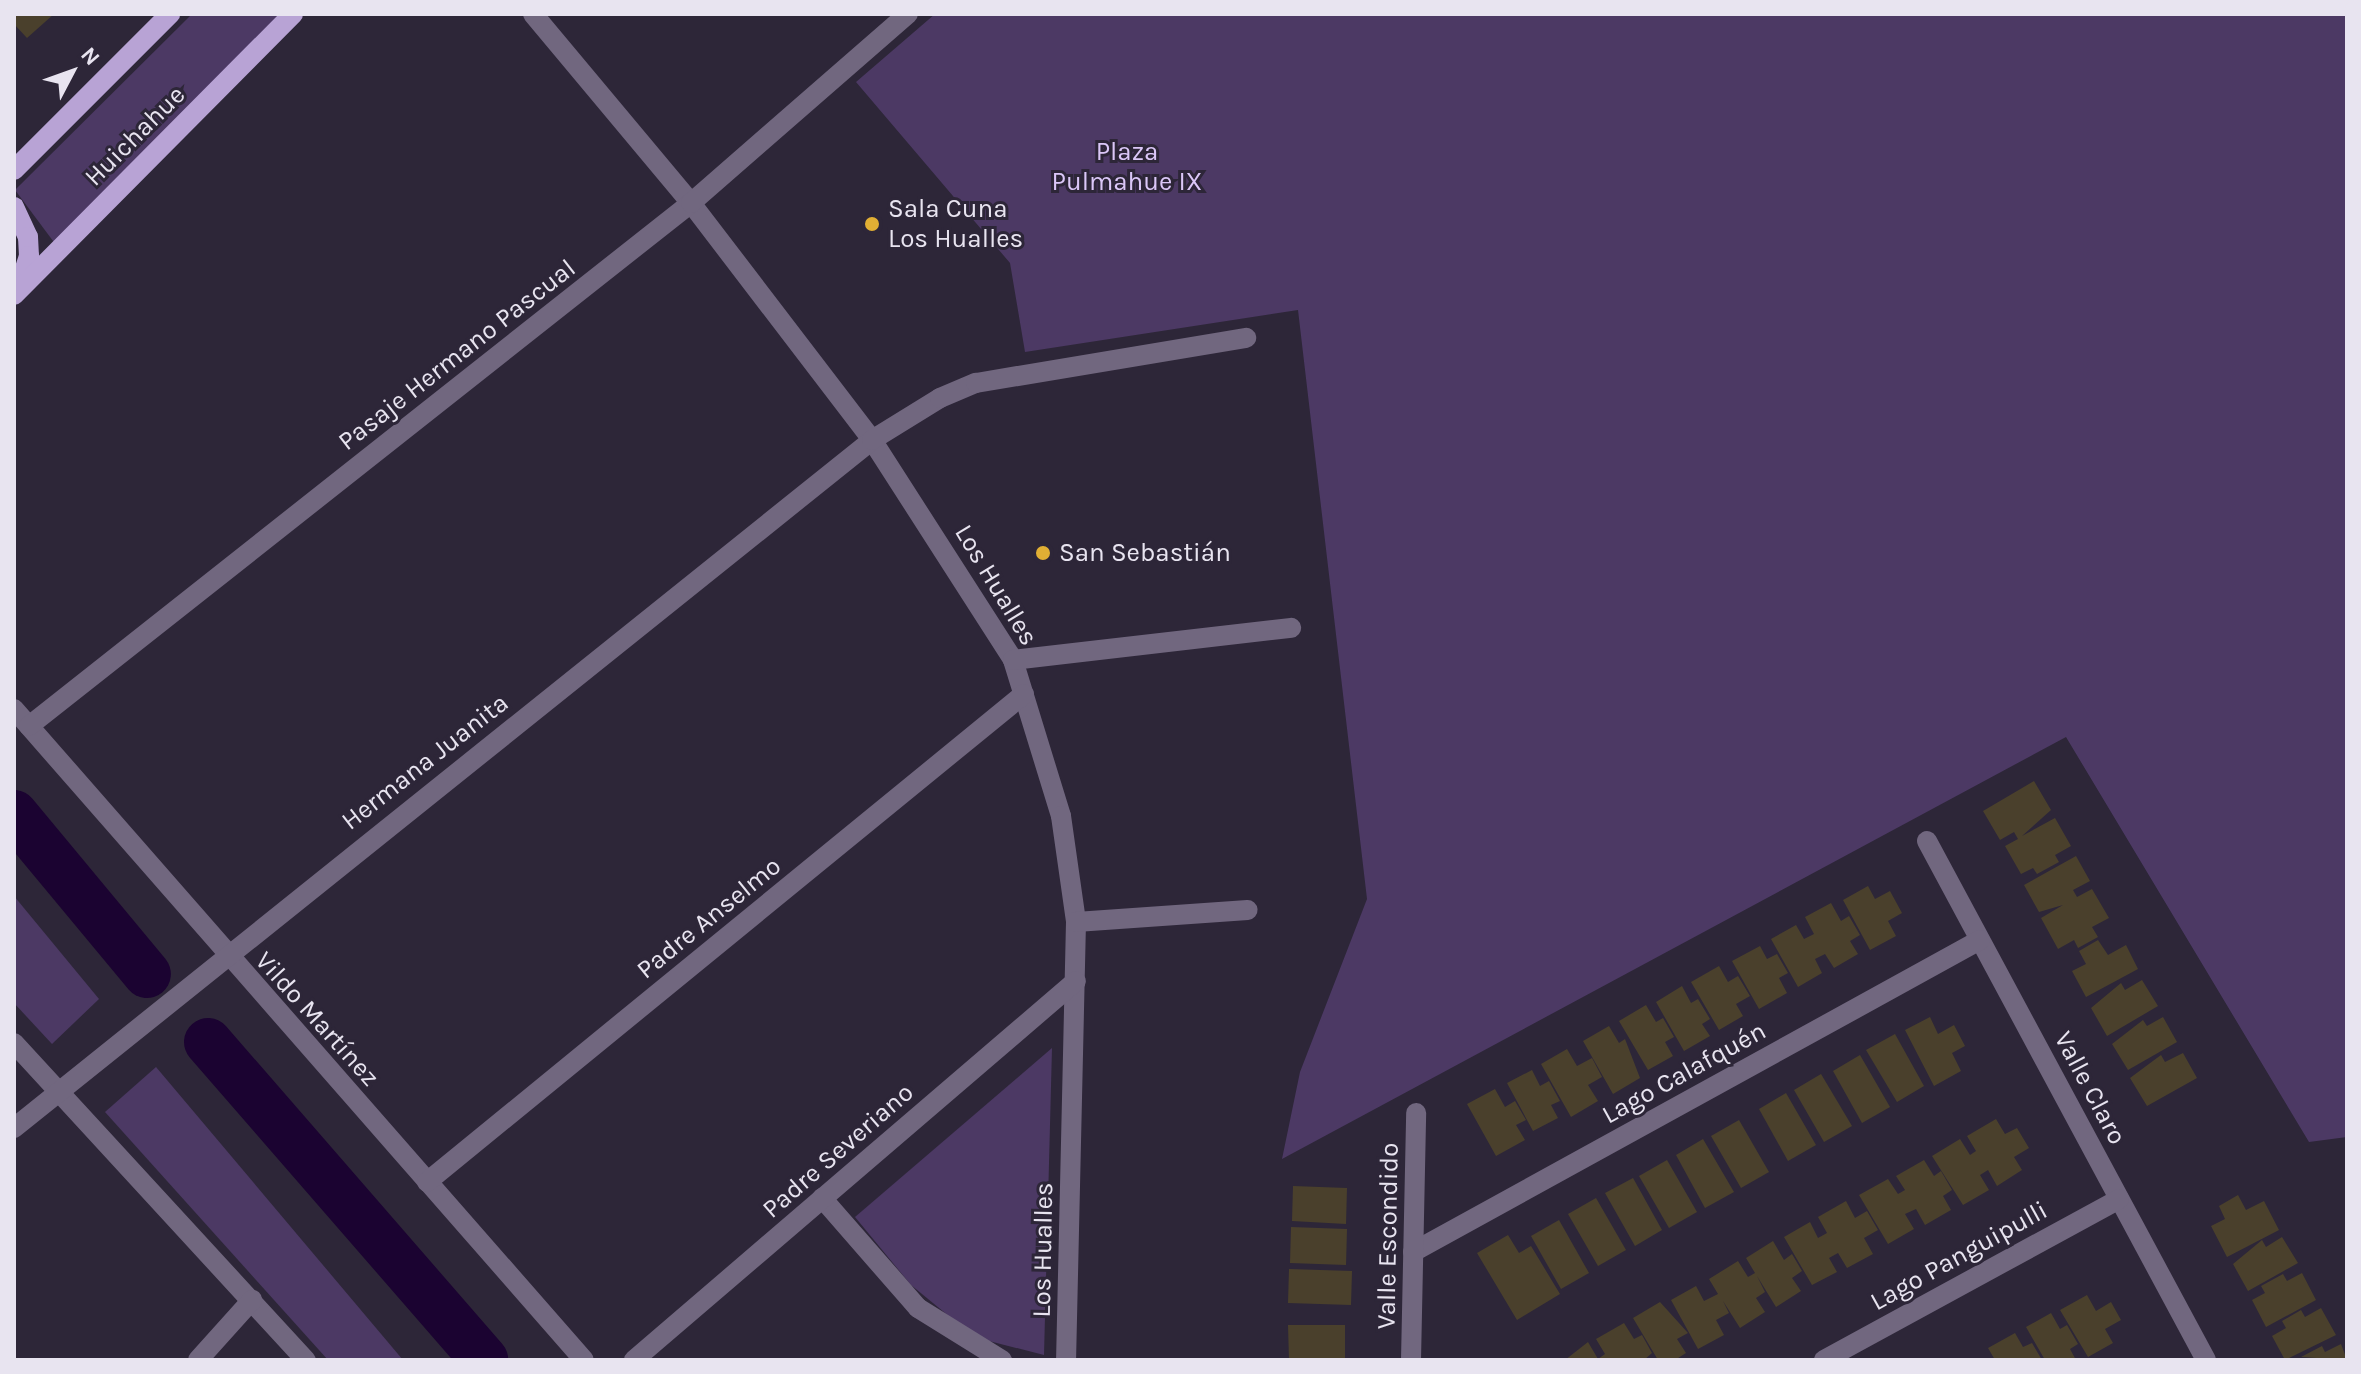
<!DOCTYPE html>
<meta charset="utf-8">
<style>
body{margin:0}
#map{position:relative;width:2361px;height:1374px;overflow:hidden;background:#2d2638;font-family:Karla,sans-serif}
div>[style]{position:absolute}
.green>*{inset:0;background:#4c3964}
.canal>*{height:48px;margin:-24px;padding:0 24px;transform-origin:24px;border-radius:24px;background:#1b0331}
.building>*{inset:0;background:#4a402c}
.street>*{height:20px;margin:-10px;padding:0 10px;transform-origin:10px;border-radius:10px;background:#71677f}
.primary>*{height:20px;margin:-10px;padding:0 10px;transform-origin:10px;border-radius:10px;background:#b8a3d5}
.dots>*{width:22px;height:22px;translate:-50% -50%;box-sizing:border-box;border:4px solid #2d2638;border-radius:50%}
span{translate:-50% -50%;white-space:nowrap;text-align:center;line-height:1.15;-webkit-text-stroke:6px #2d2638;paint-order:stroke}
.street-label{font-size:26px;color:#e8e4f0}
.park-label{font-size:26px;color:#dbc7f8}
.poi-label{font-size:26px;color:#e8e4f0}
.left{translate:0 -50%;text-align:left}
.frame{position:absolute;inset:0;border:16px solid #e8e4f0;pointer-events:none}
.north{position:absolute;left:32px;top:32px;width:80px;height:80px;-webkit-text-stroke:6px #2d2638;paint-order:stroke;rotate:49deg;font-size:22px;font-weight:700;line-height:32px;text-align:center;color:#e8e4f0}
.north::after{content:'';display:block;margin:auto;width:28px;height:36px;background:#e8e4f0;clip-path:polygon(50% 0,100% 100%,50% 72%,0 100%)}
</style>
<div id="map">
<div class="green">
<div style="clip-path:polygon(192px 14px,291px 14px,59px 249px,15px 190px)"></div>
<div style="clip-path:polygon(935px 14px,2347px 14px,2347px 1137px,2309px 1142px,2066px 737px,1282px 1159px,1300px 1072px,1367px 899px,1298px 310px,1025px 352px,1010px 263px,856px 82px)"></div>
<div style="clip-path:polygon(14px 896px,99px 999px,52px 1044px,14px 1003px)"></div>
<div style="clip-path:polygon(1052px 1048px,1044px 1355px,989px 1341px,950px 1317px,911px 1285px,855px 1217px)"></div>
<div style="clip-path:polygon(156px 1067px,403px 1360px,328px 1360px,105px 1112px)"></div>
</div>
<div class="canal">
<div style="left:14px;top:814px;width:208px;rotate:50.3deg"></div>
<div style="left:208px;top:1042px;width:421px;rotate:49deg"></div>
</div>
<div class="building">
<div style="clip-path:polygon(14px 14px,54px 14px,27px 38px,14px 24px)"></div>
<div style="clip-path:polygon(2034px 781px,2051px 810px,2022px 836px,2055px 818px,2071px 846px,2055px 855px,2059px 862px,2037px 874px,2033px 868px,2021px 874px,2005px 846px,2018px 839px,2014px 832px,2000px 840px,1983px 811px)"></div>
<div style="clip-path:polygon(2076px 856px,2090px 881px,2073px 890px,2077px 897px,2092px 889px,2109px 918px,2092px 927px,2098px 937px,2078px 948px,2074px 940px,2058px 949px,2041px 918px,2063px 905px,2039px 912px,2024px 885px)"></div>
<div style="clip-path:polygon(1868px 886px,1875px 899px,1890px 891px,1902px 913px,1888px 921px,1896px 936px,1870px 950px,1843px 900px)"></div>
<div style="clip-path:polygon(1831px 903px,1841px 921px,1849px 916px,1860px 935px,1850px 941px,1858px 954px,1834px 968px,1825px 954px,1815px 959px,1822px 973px,1798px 987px,1771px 939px,1796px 925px,1804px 939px,1814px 934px,1805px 917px)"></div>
<div style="clip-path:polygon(2098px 940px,2108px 955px,2126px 945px,2138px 969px,2086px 997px,2072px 971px,2086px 964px,2079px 951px)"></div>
<div style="clip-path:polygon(1760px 946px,1767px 959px,1777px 954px,1788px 973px,1779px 978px,1787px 993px,1759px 1009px,1732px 961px)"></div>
<div style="clip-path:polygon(1719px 966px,1728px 982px,1738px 976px,1750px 996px,1736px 1004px,1743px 1016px,1719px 1030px,1691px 982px)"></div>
<div style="clip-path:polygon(2142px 980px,2158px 1006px,2107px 1036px,2091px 1008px,2121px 983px,2125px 990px)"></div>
<div style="clip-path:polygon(1682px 986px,1691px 1003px,1698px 999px,1710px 1019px,1702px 1024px,1710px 1036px,1684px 1051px,1656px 1002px)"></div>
<div style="clip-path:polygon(1646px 1005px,1656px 1022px,1663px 1018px,1674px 1037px,1665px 1042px,1673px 1056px,1648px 1070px,1619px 1021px)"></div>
<div style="clip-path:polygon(1930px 1017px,1938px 1034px,1954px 1025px,1965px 1046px,1952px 1053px,1961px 1071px,1934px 1086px,1905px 1030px)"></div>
<div style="clip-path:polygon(2163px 1017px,2177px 1042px,2128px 1070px,2112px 1044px,2143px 1020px,2147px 1026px)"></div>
<div style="clip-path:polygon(1609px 1026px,1619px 1043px,1625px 1039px,1640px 1078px,1613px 1094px,1583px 1041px)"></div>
<div style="clip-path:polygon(1895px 1034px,1924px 1086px,1897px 1102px,1866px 1050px)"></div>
<div style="clip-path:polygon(1567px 1049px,1577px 1066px,1592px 1058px,1602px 1077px,1588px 1085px,1598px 1101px,1571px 1117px,1541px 1064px)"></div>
<div style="clip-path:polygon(2183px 1053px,2197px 1078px,2147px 1106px,2130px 1078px,2161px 1055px,2165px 1062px)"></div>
<div style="clip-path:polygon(1860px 1055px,1890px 1107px,1862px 1123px,1833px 1071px)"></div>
<div style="clip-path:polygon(1532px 1070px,1540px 1086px,1549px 1081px,1560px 1101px,1551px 1105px,1558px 1118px,1533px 1131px,1507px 1083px)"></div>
<div style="clip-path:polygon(1821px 1074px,1852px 1126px,1824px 1142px,1794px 1090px)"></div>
<div style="clip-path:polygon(1495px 1089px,1505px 1107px,1515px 1101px,1526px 1120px,1516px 1125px,1525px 1140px,1496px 1156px,1467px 1104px)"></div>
<div style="clip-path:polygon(1786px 1093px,1816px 1145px,1788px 1161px,1759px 1109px)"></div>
<div style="clip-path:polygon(1996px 1119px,2005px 1134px,2017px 1128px,2029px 1148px,2014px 1157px,2022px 1170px,1997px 1186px,1988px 1170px,1980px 1175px,1989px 1190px,1963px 1205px,1932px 1156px,1960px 1139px,1970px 1155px,1976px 1151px,1967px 1136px)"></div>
<div style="clip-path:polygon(1739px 1120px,1769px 1172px,1741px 1188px,1711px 1136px)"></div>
<div style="clip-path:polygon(1703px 1139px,1734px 1192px,1705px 1208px,1676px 1155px)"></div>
<div style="clip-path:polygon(1667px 1160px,1697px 1212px,1669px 1228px,1639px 1176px)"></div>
<div style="clip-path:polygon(1924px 1160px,1934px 1176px,1941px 1171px,1952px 1190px,1943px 1196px,1951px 1210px,1925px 1225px,1916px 1209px,1905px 1214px,1914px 1229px,1888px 1244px,1859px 1195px,1888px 1179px,1898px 1194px,1905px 1190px,1896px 1176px)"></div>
<div style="clip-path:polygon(1633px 1178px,1662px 1230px,1635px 1246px,1605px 1193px)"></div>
<div style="clip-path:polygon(1293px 1186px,1347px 1188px,1346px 1224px,1292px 1221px)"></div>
<div style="clip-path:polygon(2238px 1195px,2246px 1210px,2264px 1201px,2279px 1230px,2227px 1257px,2211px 1226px,2225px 1219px,2219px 1206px)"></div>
<div style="clip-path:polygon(1596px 1198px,1626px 1250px,1598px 1266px,1568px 1214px)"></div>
<div style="clip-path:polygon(1846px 1201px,1855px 1218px,1867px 1211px,1878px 1230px,1864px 1238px,1873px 1254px,1847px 1268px,1838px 1253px,1829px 1258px,1837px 1272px,1812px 1285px,1784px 1237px,1810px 1222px,1818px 1238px,1827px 1233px,1818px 1217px)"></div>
<div style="clip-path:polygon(1559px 1220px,1589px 1273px,1561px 1289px,1531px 1236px)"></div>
<div style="clip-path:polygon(1291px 1227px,1347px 1229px,1346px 1265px,1290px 1263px)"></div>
<div style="clip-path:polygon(1508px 1235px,1519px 1253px,1531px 1246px,1560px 1294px,1517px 1320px,1477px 1253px)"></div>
<div style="clip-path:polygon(2282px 1237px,2298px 1263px,2248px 1291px,2233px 1264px,2262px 1240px,2266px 1247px)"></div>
<div style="clip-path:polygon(1773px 1241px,1784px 1260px,1792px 1254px,1802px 1271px,1792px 1278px,1801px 1291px,1776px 1307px,1757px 1276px,1765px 1292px,1756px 1298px,1765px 1312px,1740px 1328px,1723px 1301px,1729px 1313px,1716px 1320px,1724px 1335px,1698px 1349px,1671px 1300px,1696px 1286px,1704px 1301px,1718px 1294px,1709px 1279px,1738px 1261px,1748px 1277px,1755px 1273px,1746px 1258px)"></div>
<div style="clip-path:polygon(1289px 1269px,1352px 1271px,1351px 1305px,1288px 1303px)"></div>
<div style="clip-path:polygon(2302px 1273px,2316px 1300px,2266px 1327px,2252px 1300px,2265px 1293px,2261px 1286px,2283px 1274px,2287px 1281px)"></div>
<div style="clip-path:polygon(2087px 1295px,2096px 1311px,2111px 1302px,2121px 1320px,2105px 1329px,2113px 1343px,2088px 1357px,2060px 1310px)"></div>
<div style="clip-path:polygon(1660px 1302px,1688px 1333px,1677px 1339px,1686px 1353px,1675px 1360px,1658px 1360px,1633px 1318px)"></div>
<div style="clip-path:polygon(2321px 1308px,2336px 1335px,2285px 1360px,2272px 1336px,2286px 1328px,2282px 1321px,2301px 1310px,2305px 1317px)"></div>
<div style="clip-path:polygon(2051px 1313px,2060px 1329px,2067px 1325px,2078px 1344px,2070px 1349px,2076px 1360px,2045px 1360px,2026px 1327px)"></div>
<div style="clip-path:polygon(1624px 1323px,1634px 1339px,1642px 1335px,1652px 1353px,1644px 1360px,1565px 1360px,1588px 1342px,1598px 1359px,1605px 1354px,1596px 1339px)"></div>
<div style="clip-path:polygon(1288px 1325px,1345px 1325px,1345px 1360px,1289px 1360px)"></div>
<div style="clip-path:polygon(2015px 1333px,2023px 1347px,2032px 1343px,2042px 1360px,1995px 1360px,1988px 1348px)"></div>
<div style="clip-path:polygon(2341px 1344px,2347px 1360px,2301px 1357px,2322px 1346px,2325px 1352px)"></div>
</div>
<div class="street">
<div style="left:533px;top:14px;width:246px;rotate:50.1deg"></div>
<div style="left:691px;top:203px;width:298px;rotate:52.6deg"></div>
<div style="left:872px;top:440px;width:261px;rotate:57.3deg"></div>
<div style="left:1013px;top:660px;width:163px;rotate:72.9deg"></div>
<div style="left:1061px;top:816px;width:107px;rotate:81.9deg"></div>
<div style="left:1076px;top:922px;width:438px;rotate:91.3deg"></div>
<div style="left:1013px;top:660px;width:280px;rotate:-6.6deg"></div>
<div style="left:14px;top:709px;width:865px;rotate:48.8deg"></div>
<div style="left:29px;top:726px;width:844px;rotate:-38.31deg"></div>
<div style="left:691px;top:203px;width:288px;rotate:-41.1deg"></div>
<div style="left:1927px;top:841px;width:589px;rotate:61.74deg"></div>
<div style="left:1076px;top:922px;width:172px;rotate:-4deg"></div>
<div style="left:14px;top:1043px;width:431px;rotate:47.4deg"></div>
<div style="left:14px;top:1128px;width:1100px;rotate:-38.72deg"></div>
<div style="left:872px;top:440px;width:80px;rotate:-31.7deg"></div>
<div style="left:940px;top:398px;width:39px;rotate:-23deg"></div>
<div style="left:976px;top:383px;width:274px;rotate:-9.5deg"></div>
<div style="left:427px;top:1182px;width:771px;rotate:-39.26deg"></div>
<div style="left:822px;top:1198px;width:146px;rotate:48.9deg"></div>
<div style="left:918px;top:1308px;width:99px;rotate:31.8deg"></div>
<div style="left:1413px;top:1252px;width:647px;rotate:-28.82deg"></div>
<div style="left:198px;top:1360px;width:81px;rotate:-48deg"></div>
<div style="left:634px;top:1360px;width:582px;rotate:-40.61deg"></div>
<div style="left:1411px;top:1360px;width:247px;rotate:-88.8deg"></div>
<div style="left:1824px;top:1360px;width:336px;rotate:-28.6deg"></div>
</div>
<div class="primary">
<div style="left:14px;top:170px;width:221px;rotate:-45deg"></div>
<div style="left:14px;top:207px;width:33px;rotate:65deg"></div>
<div style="left:28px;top:237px;width:19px;rotate:87deg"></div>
<div style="left:29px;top:256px;width:29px;rotate:108deg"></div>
<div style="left:14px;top:295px;width:396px;rotate:-45.2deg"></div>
</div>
<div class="dots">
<div style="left:872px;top:224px;background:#e1af34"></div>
<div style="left:1043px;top:553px;background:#e1af34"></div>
</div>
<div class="street-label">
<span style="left:135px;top:136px;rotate:-45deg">Huichahue</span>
<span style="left:457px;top:355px;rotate:-38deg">Pasaje Hermano Pascual</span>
<span style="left:996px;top:585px;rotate:59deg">Los Hualles</span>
<span style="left:425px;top:762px;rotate:-38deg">Hermana Juanita</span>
<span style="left:709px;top:918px;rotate:-39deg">Padre Anselmo</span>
<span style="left:317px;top:1019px;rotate:48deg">Vildo Martínez</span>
<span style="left:1684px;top:1073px;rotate:-29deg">Lago Calafquén</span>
<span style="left:2090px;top:1088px;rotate:62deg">Valle Claro</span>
<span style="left:838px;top:1151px;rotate:-41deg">Padre Severiano</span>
<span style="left:1388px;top:1236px;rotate:-89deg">Valle Escondido</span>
<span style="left:1043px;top:1250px;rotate:-89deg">Los Hualles</span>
<span style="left:1959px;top:1256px;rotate:-29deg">Lago Panguipulli</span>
</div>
<div class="park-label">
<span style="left:1127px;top:167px">Plaza<br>Pulmahue IX</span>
</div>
<div class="poi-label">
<span class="left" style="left:888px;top:224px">Sala Cuna<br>Los Hualles</span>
<span class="left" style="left:1059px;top:553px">San Sebastián</span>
</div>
<div class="frame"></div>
<div class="north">N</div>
</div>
